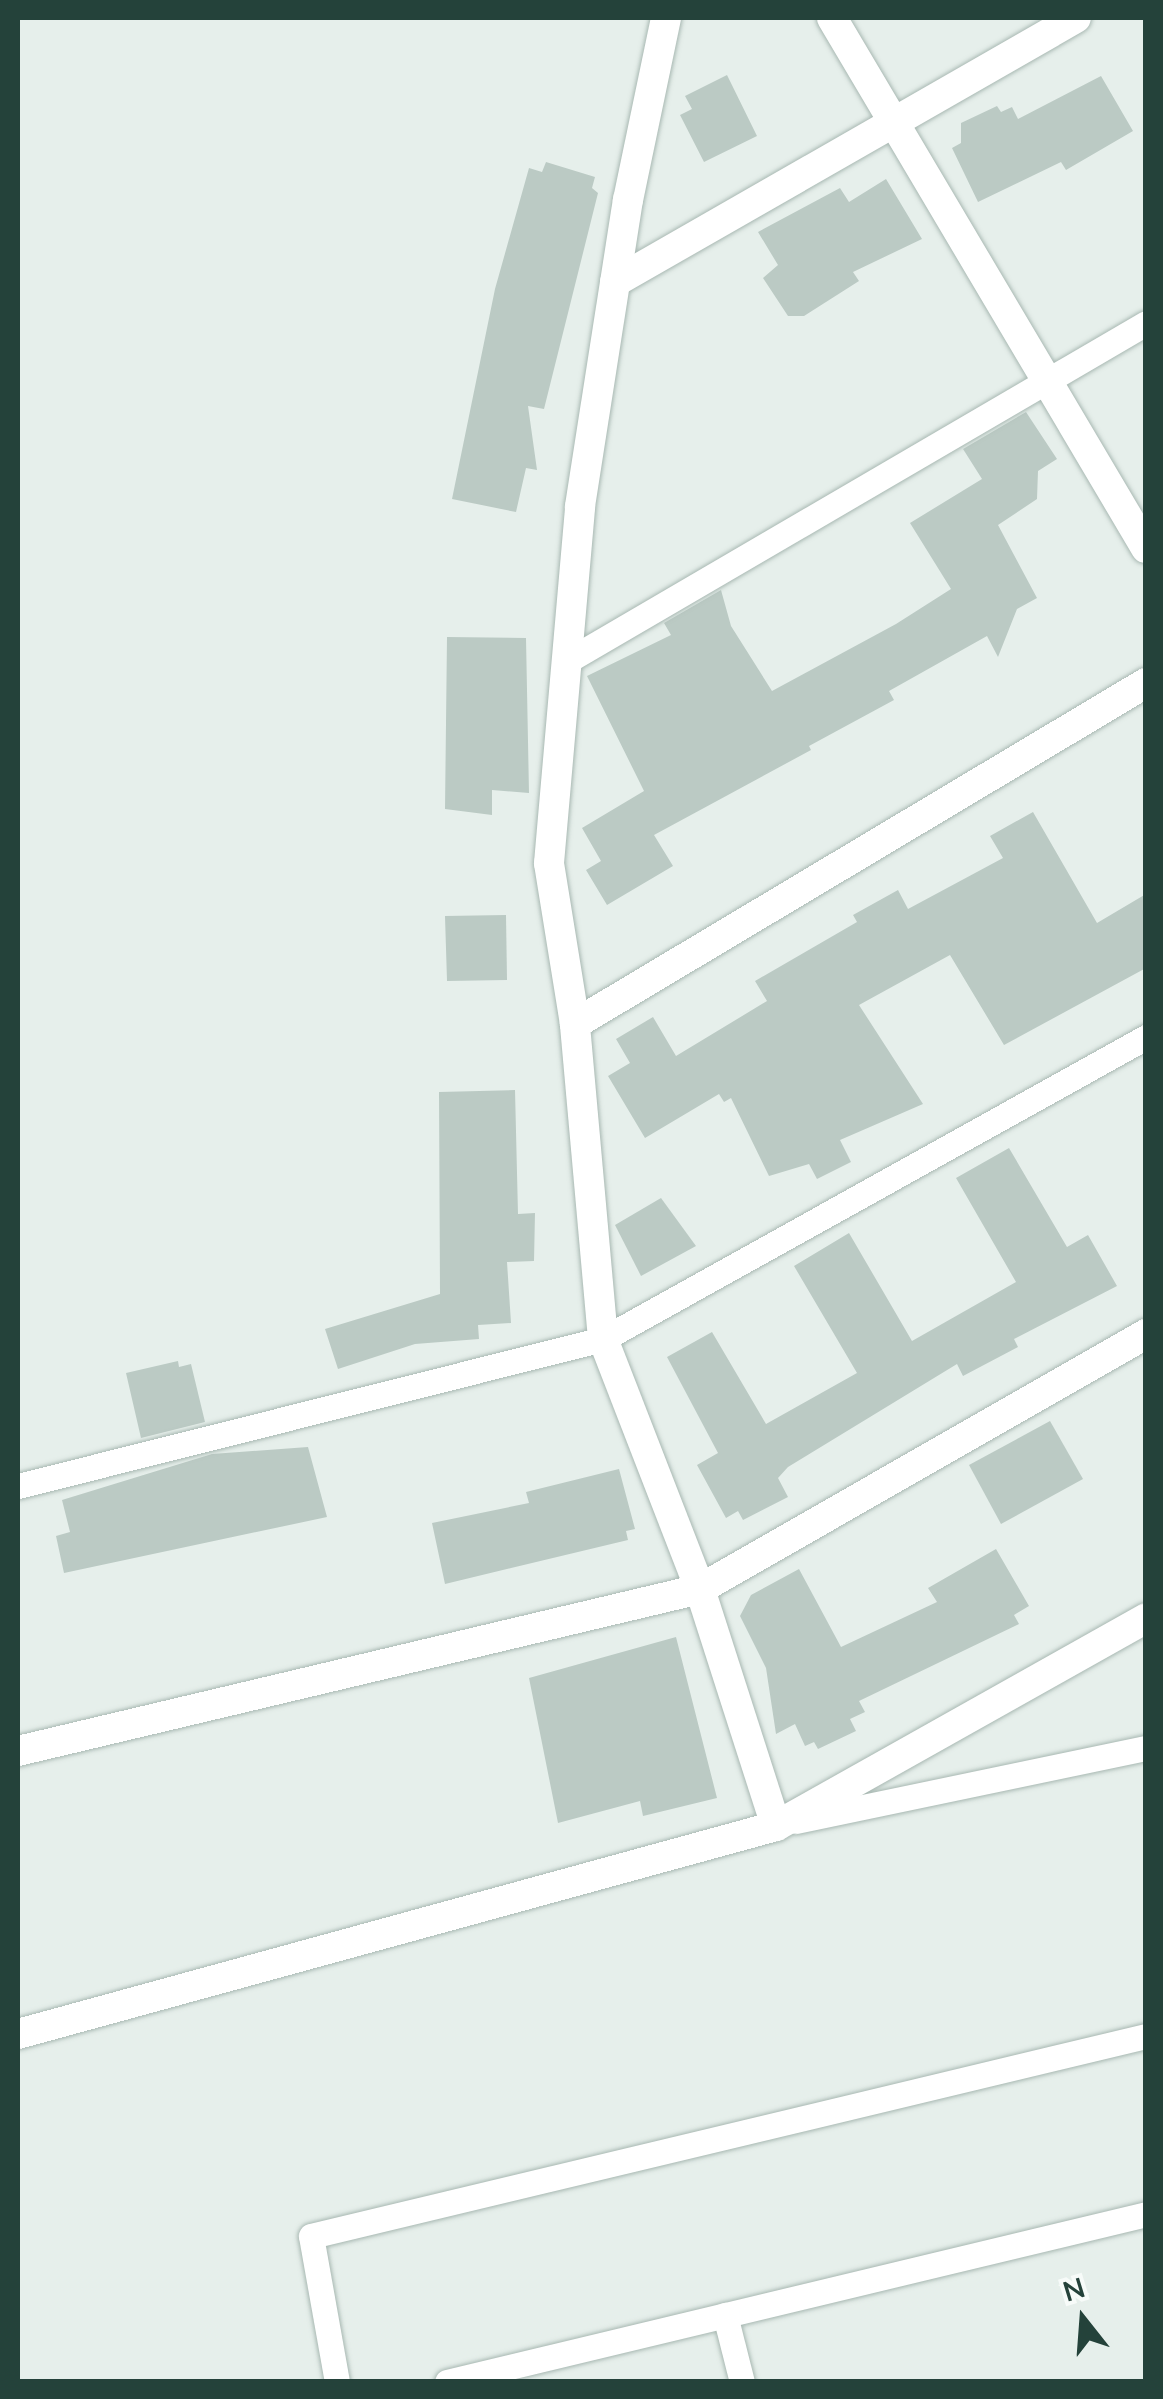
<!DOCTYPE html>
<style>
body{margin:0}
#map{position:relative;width:1163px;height:2399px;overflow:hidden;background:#e6efeb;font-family:"Nunito Sans",sans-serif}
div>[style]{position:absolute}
.building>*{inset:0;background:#bbcac4}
.roads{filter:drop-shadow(0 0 2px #a8b8b2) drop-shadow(0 0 2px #a8b8b2)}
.lane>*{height:25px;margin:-12.5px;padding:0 12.5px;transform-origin:12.5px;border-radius:12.5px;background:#fff}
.street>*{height:30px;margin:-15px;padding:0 15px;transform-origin:15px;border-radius:15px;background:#fff}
span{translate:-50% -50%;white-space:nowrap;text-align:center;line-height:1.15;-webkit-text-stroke:8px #f7fbf9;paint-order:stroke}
.frame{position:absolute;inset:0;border:20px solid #24423a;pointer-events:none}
.north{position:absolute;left:1033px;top:2269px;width:100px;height:100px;-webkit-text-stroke:8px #f7fbf9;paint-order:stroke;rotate:343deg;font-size:28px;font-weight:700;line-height:40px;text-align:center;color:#24423a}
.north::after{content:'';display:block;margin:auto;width:35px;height:45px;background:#24423a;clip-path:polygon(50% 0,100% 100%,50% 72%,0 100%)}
</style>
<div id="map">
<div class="building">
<div style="clip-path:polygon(727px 75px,757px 136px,704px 162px,680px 115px,692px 109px,685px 96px)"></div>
<div style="clip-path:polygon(1101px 76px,1133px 131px,1066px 170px,1061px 162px,978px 202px,952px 148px,961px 143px,961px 123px,997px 106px,1001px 112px,1012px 107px,1018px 119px)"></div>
<div style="clip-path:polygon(546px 162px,595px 177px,592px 188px,598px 193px,544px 409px,528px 406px,537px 470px,526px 468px,516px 512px,452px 499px,495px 289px,529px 168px,542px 172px)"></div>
<div style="clip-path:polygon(886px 179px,922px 239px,853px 272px,859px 281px,804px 316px,788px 316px,763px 278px,778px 265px,758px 232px,840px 188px,849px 202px)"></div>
<div style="clip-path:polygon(1026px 412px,1057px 459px,1038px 471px,1037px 499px,998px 525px,1037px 598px,1017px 609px,998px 657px,987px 636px,889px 691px,894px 700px,809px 746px,811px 750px,654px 835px,673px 866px,607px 905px,586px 870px,601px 861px,582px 828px,644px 791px,587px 676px,671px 635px,664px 623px,721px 590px,731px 626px,772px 691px,896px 624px,951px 589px,910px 523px,982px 479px,963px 449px)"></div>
<div style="clip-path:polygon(447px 637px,526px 638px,529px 793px,492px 790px,492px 815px,445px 809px)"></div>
<div style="clip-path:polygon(1033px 812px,1097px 923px,1146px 894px,1146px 968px,1004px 1045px,950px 955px,859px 1005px,923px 1104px,840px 1140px,851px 1162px,817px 1179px,809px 1164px,769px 1176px,731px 1098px,724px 1102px,719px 1094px,645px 1138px,608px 1076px,630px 1063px,616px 1039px,653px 1017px,676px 1056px,767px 1001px,755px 981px,857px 922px,853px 915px,898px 890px,908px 909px,1003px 858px,990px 836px)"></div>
<div style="clip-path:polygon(506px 915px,507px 980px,447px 981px,445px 916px)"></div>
<div style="clip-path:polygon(515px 1090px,518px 1214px,535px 1213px,534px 1261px,507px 1262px,511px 1323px,478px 1325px,479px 1339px,415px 1344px,338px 1369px,325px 1329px,440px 1294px,439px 1092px)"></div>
<div style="clip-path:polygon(1009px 1148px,1067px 1247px,1088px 1235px,1117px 1286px,1014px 1339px,1018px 1347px,963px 1376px,957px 1364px,788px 1467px,778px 1478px,788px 1497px,743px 1520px,738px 1511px,726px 1518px,697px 1465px,718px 1453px,667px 1357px,712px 1332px,766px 1424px,857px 1373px,794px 1266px,849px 1233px,912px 1341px,1016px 1282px,956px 1178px)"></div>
<div style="clip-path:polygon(661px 1198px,696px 1246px,641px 1276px,615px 1225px)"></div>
<div style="clip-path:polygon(178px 1361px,179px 1367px,191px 1364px,205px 1422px,141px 1438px,126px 1373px)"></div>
<div style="clip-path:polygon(1050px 1421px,1083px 1479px,1001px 1524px,969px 1465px)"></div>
<div style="clip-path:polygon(308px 1447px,327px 1517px,64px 1573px,56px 1536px,70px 1532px,62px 1500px,212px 1454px)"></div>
<div style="clip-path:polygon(619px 1469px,635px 1529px,626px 1531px,628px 1540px,445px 1584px,432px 1523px,529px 1503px,526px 1492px)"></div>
<div style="clip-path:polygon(996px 1549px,1029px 1606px,1014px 1615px,1019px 1624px,859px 1701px,865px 1712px,850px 1719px,856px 1731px,818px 1749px,814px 1742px,805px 1746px,795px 1724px,776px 1734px,766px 1668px,740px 1616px,751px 1595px,799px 1569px,841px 1647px,937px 1602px,928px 1588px)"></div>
<div style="clip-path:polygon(676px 1637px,717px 1798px,643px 1816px,640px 1801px,558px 1823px,529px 1678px)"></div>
</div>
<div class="roads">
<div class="lane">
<div style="left:567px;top:661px;width:670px;rotate:-30.27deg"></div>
<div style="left:18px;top:1486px;width:603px;rotate:-14.11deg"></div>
<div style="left:603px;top:1339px;width:621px;rotate:-29.08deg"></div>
<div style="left:796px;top:1821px;width:358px;rotate:-11.8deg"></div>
<div style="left:725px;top:2315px;width:69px;rotate:75.8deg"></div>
<div style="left:337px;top:2382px;width:148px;rotate:-100.1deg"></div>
<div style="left:311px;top:2236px;width:859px;rotate:-13.47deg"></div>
<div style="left:447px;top:2382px;width:719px;rotate:-13.51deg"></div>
</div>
<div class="street">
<div style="left:832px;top:18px;width:616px;rotate:59.36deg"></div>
<div style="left:615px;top:282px;width:531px;rotate:-29.8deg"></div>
<div style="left:575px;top:1024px;width:163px;rotate:-99.2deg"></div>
<div style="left:549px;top:863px;width:358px;rotate:-85deg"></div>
<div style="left:580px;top:506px;width:310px;rotate:-81.1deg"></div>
<div style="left:628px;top:200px;width:186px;rotate:-78.2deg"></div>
<div style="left:18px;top:1751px;width:701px;rotate:-13.36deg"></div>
<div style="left:700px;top:1589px;width:514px;rotate:-29.76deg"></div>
<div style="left:776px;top:1826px;width:249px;rotate:-107.8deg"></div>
<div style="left:700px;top:1589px;width:268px;rotate:-111.2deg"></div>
<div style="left:603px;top:1339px;width:316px;rotate:-95.1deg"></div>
<div style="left:575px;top:1024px;width:665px;rotate:-30.85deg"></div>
<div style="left:18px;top:2034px;width:786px;rotate:-15.34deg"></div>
<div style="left:776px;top:1826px;width:424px;rotate:-29.3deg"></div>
</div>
</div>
<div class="frame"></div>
<div class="north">N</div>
</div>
